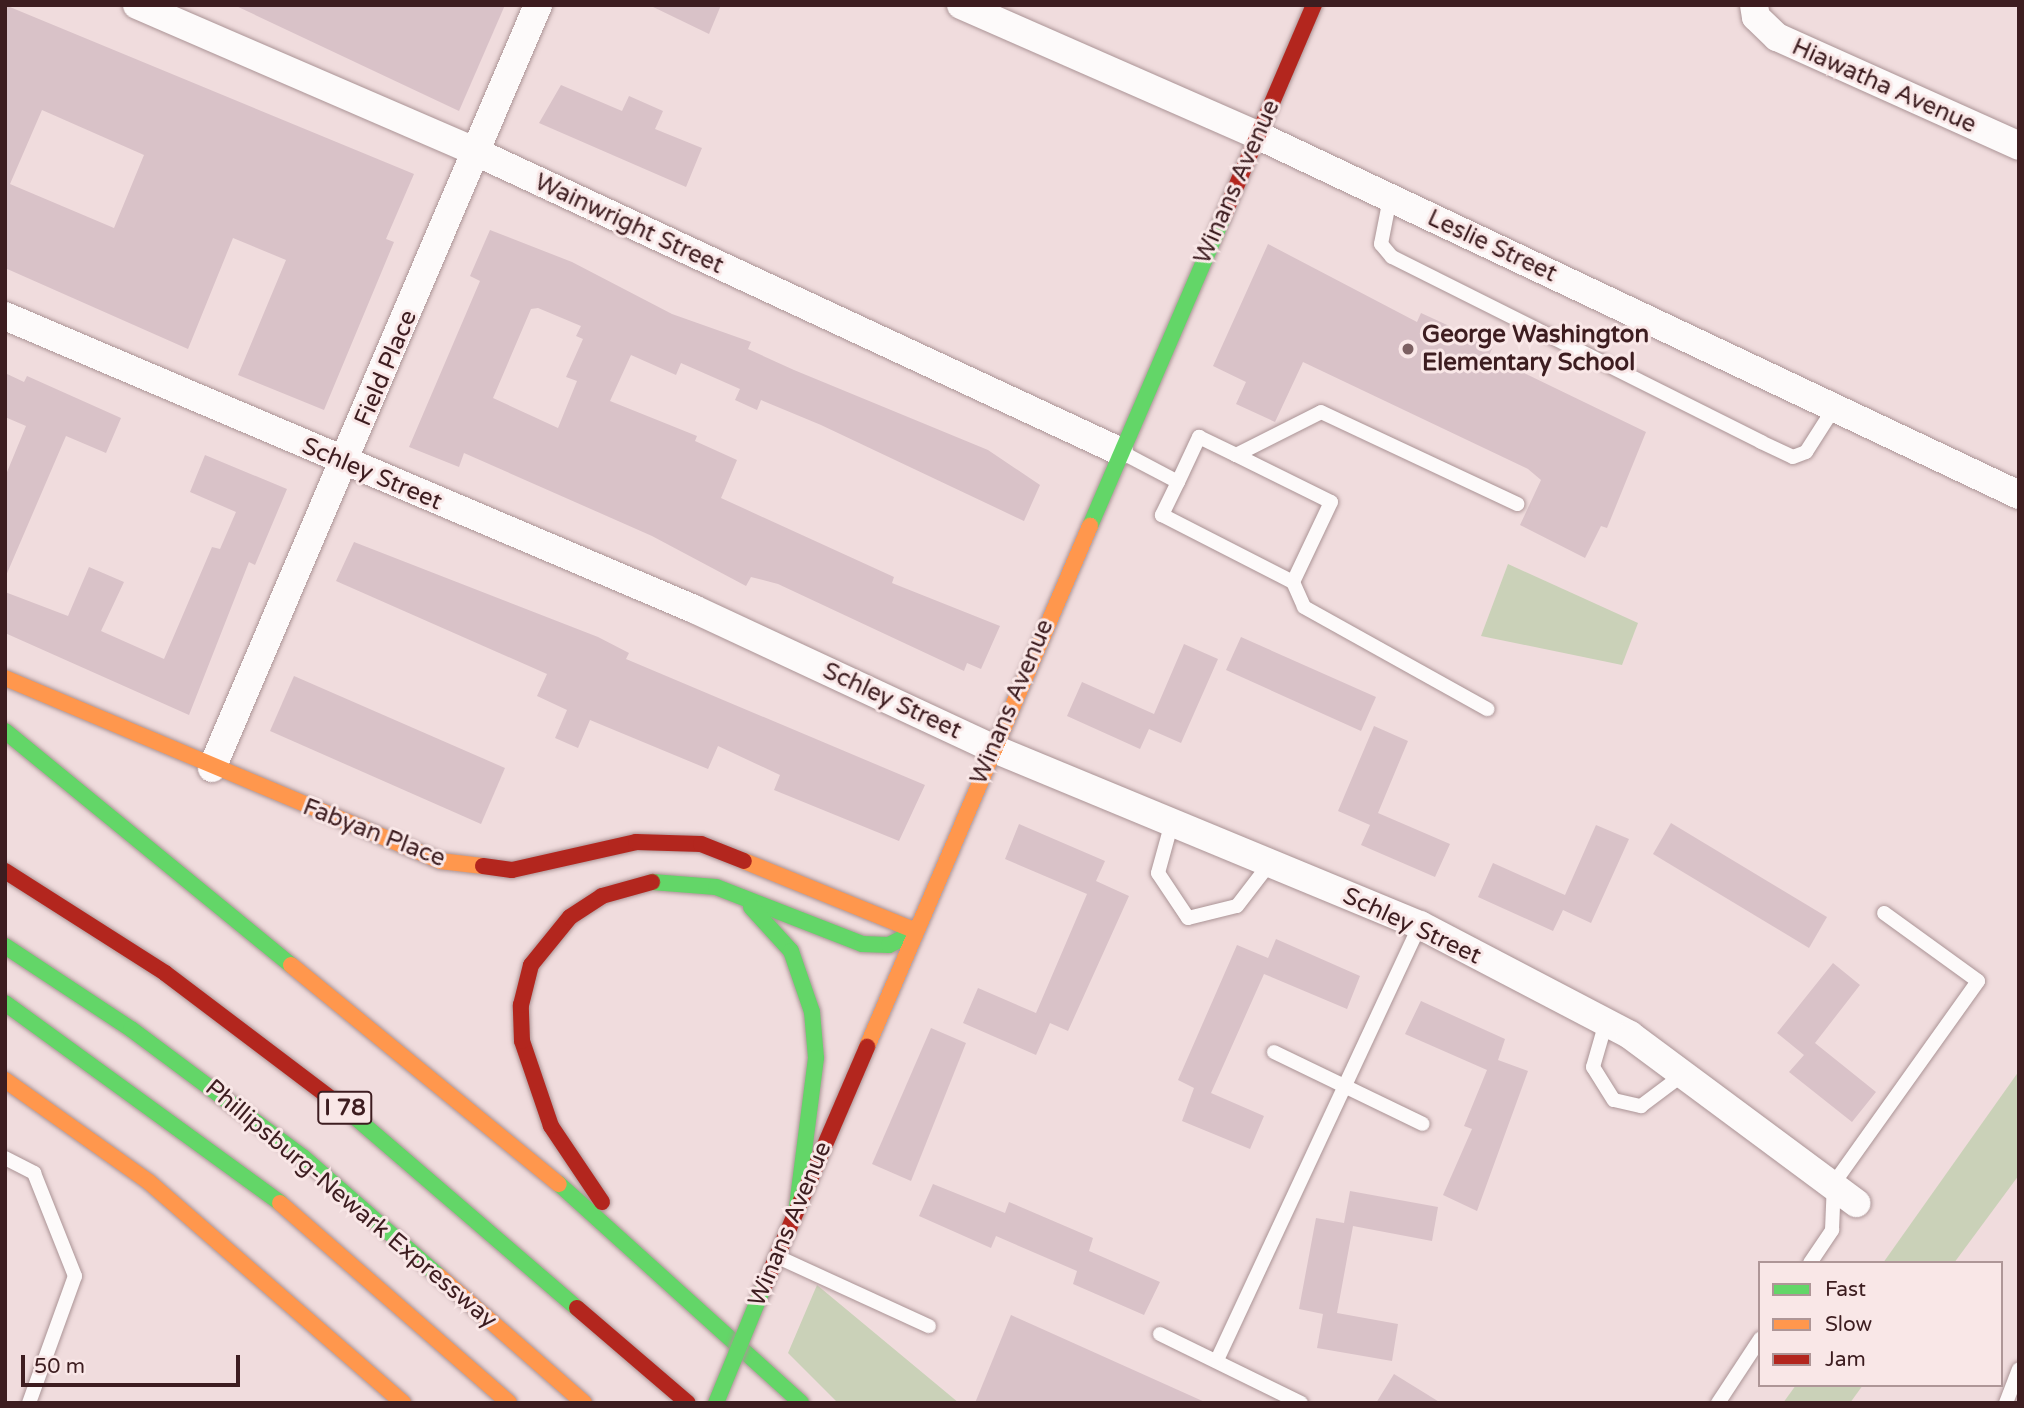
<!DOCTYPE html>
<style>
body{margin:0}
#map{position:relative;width:2024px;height:1408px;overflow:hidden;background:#f0dcdd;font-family:"Varela Round",sans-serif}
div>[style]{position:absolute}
.green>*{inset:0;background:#cad1b8}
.building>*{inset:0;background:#d9c2c8}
.roads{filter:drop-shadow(0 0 2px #ab9496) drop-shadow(0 0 2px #ab9496)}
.lane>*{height:14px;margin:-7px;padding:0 7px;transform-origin:7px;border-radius:7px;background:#fdfafa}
.street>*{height:28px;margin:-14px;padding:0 14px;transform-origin:14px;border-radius:14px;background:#fdfafa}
.fast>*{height:16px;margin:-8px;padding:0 8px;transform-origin:8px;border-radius:8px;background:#63d668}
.slow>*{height:16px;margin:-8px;padding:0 8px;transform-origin:8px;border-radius:8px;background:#ff974d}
.jam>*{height:16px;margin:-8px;padding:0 8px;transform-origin:8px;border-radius:8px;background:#b3261e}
.bridges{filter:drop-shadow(0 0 2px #ab9496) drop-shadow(0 0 2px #ab9496)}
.fast-bridge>*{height:16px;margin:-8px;padding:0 8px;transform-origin:8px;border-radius:8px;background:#63d668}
.dots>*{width:19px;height:19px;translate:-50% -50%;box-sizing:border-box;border:4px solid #f9e7e7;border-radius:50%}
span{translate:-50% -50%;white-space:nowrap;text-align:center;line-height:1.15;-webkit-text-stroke:6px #f9e7e7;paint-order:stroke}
.shield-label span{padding:2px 5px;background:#f9e7e7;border:2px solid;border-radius:5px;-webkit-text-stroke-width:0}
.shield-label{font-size:23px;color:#3d1d20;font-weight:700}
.street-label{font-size:24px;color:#3d1d20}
.poi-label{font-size:24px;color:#3d1d20;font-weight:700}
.left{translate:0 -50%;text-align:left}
.frame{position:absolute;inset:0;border:7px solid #3d1d20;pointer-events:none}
.legend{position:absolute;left:1758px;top:1261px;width:245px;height:126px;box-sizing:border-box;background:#f9e7e7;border:2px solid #ae9697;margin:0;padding:9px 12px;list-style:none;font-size:21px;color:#3d1d20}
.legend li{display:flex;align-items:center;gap:14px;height:35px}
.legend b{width:35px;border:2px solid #ae9697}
.scale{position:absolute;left:21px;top:1355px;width:219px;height:32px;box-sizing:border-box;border:4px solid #3d1d20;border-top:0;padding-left:9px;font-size:21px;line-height:24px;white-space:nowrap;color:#3d1d20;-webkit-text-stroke:5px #f9e7e7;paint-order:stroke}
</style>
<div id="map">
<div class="green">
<div style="clip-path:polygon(1508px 564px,1638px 623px,1622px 665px,1481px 636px)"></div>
<div style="clip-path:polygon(2019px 1071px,2019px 1175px,1954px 1263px,1883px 1263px)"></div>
<div style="clip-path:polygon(817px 1285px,959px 1403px,960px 1403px,838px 1403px,788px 1353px)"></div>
<div style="clip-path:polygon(1796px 1385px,1863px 1385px,1850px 1403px,1783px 1403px)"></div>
</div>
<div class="building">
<div style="clip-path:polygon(evenodd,5px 5px,414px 174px,386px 239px,394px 242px,324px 410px,238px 375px,286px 260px,233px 238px,188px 349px,5px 268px,5px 5px,42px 110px,144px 155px,114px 228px,10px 184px,42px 110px)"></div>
<div style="clip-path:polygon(234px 5px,505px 5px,459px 111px)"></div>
<div style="clip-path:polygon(649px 5px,721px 5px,709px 34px)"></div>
<div style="clip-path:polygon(561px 85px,622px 111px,629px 96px,663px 111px,655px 129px,702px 148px,686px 187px,539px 123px)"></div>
<div style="clip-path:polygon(evenodd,490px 230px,572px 262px,672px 314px,751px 342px,748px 349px,794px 370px,988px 450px,1040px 485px,1024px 521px,821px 425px,761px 400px,757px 410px,735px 400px,740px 389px,681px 363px,676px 375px,631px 355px,610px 401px,697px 436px,695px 441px,737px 460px,721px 498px,894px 577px,892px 583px,1000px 626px,981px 669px,967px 663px,964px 671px,778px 584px,751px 577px,746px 586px,652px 536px,464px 453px,459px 467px,409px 447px,480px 281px,470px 276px,490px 230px,538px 308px,581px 326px,576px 336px,583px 339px,566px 377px,577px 381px,558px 428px,493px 398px,531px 309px,538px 308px)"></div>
<div style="clip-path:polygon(1268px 244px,1417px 322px,1421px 313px,1493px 346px,1489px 356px,1646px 432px,1607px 528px,1601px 526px,1585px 558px,1520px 525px,1541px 480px,1528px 469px,1303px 362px,1275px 422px,1236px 404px,1246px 382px,1213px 366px)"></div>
<div style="clip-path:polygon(5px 373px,24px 382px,27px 376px,121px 418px,106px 453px,66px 436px,5px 578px,5px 477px,26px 426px,5px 417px)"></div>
<div style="clip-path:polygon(205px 455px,287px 489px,255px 565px,249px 562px,189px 715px,5px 633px,5px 592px,68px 616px,89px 567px,124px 582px,101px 631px,164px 659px,212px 547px,220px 549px,236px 512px,190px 492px)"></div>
<div style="clip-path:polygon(354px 542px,598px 637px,629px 653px,626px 659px,925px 785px,899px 841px,774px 790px,780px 775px,718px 746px,708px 769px,590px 720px,578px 748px,555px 738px,567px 710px,537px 696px,547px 674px,336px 581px)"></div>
<div style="clip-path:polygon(1241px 637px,1376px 697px,1361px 731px,1226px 670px)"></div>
<div style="clip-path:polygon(1184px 644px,1218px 659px,1181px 743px,1149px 729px,1140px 749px,1067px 716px,1082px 682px,1154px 714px)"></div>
<div style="clip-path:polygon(294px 676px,505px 768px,481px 824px,270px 731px)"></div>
<div style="clip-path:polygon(1374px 726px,1408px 741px,1378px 813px,1450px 844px,1435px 877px,1361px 845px,1370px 825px,1338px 811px)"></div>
<div style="clip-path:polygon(1671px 823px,1827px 917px,1809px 948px,1653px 854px)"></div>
<div style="clip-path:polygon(1019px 824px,1105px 861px,1096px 881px,1129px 896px,1068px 1031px,1050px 1023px,1036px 1055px,963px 1023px,978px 988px,1036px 1013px,1087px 894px,1005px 859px)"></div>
<div style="clip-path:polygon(1596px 825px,1629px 839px,1591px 923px,1563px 910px,1553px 931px,1478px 897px,1493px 863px,1565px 895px)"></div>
<div style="clip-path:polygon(1276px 939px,1360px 976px,1347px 1009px,1264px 974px,1211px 1093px,1264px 1116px,1250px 1149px,1182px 1121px,1194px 1088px,1178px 1080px,1237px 945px,1268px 958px)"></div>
<div style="clip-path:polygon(1833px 963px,1860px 985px,1815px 1043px,1876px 1092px,1852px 1122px,1789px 1072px,1804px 1055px,1777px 1033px)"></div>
<div style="clip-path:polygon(1421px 1001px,1505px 1039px,1498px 1060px,1528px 1071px,1477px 1211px,1443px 1195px,1472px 1129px,1464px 1126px,1487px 1070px,1405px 1034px)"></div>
<div style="clip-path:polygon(931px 1028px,966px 1043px,911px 1181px,872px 1164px)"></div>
<div style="clip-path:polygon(933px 1184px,1005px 1213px,1009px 1202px,1093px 1238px,1089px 1251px,1160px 1282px,1144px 1315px,1073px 1284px,1077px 1271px,996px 1236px,991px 1248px,919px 1216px)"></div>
<div style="clip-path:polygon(1350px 1191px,1438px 1207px,1432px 1241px,1353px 1226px,1337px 1313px,1398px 1324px,1392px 1361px,1317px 1348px,1323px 1314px,1299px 1309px,1316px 1218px,1344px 1223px)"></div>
<div style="clip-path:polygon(1011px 1315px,1207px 1403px,975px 1403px)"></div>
<div style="clip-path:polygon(1394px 1374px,1441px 1403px,1376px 1403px)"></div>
</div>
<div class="roads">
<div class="lane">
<div style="left:1390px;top:198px;width:47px;rotate:101.1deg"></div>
<div style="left:1381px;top:244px;width:17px;rotate:50deg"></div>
<div style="left:1392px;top:257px;width:413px;rotate:26.6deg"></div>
<div style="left:1761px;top:442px;width:35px;rotate:25deg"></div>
<div style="left:1793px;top:457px;width:14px;rotate:-21deg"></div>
<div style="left:1806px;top:452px;width:52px;rotate:-57.5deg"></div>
<div style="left:1123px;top:453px;width:62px;rotate:27.8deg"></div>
<div style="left:1178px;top:482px;width:50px;rotate:-65deg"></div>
<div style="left:1199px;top:437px;width:41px;rotate:25.9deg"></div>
<div style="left:1236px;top:455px;width:95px;rotate:-26.8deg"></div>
<div style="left:1321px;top:412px;width:217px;rotate:25.1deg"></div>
<div style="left:1236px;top:455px;width:106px;rotate:26.3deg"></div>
<div style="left:1331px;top:502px;width:89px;rotate:115.4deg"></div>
<div style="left:1293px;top:582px;width:27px;rotate:66deg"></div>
<div style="left:1304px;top:607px;width:210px;rotate:29.1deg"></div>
<div style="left:1178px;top:482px;width:37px;rotate:116deg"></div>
<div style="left:1162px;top:515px;width:147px;rotate:27.1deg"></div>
<div style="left:1172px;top:822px;width:53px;rotate:105.4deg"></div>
<div style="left:1158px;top:873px;width:54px;rotate:56.3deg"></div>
<div style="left:1188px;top:918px;width:50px;rotate:-13.8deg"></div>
<div style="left:1237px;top:906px;width:54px;rotate:-52.5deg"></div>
<div style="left:1606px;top:1022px;width:47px;rotate:106.1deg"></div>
<div style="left:1593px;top:1067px;width:39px;rotate:58deg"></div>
<div style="left:1614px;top:1100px;width:28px;rotate:13deg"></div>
<div style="left:1641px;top:1106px;width:55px;rotate:-36.9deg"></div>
<div style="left:1274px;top:1052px;width:165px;rotate:25.8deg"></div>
<div style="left:5px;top:1158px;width:33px;rotate:27deg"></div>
<div style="left:34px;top:1173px;width:111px;rotate:68.3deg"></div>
<div style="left:75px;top:1276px;width:135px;rotate:109.9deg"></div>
<div style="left:778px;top:1257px;width:166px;rotate:24.6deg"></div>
<div style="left:1810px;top:1263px;width:40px;rotate:-56deg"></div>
<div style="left:1832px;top:1230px;width:47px;rotate:-87.6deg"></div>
<div style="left:1834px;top:1183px;width:248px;rotate:-54.5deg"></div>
<div style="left:1978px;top:981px;width:116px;rotate:-144.1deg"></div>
<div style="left:1160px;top:1334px;width:157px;rotate:26.1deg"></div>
<div style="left:1217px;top:1360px;width:480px;rotate:-65deg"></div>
<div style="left:1718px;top:1403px;width:77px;rotate:-56.7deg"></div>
<div style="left:2006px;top:1403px;width:36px;rotate:-69deg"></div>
</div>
<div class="street">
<div style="left:137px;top:5px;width:369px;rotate:23.4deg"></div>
<div style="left:476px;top:152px;width:709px;rotate:24.94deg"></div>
<div style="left:961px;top:5px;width:323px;rotate:23.7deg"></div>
<div style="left:1257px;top:135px;width:843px;rotate:25.29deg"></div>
<div style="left:1754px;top:5px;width:12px;rotate:81deg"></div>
<div style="left:1756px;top:17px;width:29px;rotate:44deg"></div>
<div style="left:1777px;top:37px;width:265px;rotate:24.2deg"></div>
<div style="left:5px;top:316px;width:749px;rotate:23.04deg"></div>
<div style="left:694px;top:609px;width:329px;rotate:25deg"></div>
<div style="left:992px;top:748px;width:463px;rotate:22.5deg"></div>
<div style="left:1420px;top:925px;width:237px;rotate:27.6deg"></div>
<div style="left:1630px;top:1035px;width:282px;rotate:36.6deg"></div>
<div style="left:212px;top:768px;width:830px;rotate:-66.86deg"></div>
</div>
<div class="fast">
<div style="left:1090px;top:526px;width:336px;rotate:-66.7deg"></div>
<div style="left:5px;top:731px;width:370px;rotate:39.3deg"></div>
<div style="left:652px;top:882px;width:64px;rotate:4.5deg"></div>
<div style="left:716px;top:887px;width:157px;rotate:21.3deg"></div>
<div style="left:862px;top:944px;width:27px;rotate:2deg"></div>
<div style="left:889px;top:945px;width:30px;rotate:-27deg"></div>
<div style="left:751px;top:907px;width:59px;rotate:47.7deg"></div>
<div style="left:791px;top:951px;width:65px;rotate:71deg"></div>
<div style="left:812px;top:1012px;width:46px;rotate:85deg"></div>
<div style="left:816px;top:1058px;width:149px;rotate:97.3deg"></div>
<div style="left:5px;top:946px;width:151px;rotate:33.4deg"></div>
<div style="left:131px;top:1029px;width:214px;rotate:36.7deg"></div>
<div style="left:303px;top:1157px;width:181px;rotate:41.2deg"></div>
<div style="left:5px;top:1003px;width:340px;rotate:36deg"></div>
<div style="left:349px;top:1112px;width:301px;rotate:40.7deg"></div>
<div style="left:559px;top:1184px;width:326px;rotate:42.1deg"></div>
</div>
<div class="slow">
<div style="left:5px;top:678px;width:472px;rotate:22.8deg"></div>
<div style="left:440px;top:861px;width:43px;rotate:6.6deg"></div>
<div style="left:744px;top:861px;width:186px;rotate:22.1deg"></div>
<div style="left:291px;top:965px;width:346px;rotate:39.3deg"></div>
<div style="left:867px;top:1047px;width:567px;rotate:-66.83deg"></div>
<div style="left:5px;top:1080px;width:176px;rotate:35.3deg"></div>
<div style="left:149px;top:1182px;width:337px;rotate:41deg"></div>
<div style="left:280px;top:1203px;width:304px;rotate:41.1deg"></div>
<div style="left:439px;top:1276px;width:193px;rotate:41.2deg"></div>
</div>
<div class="jam">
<div style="left:1223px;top:217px;width:231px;rotate:-66.8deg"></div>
<div style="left:483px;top:866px;width:29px;rotate:8deg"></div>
<div style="left:512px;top:870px;width:127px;rotate:-12.7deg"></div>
<div style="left:636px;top:842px;width:65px;rotate:1.8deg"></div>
<div style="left:701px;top:844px;width:46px;rotate:21.6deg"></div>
<div style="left:5px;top:871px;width:190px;rotate:32.5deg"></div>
<div style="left:165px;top:973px;width:231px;rotate:37.1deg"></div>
<div style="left:602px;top:1202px;width:92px;rotate:-123.9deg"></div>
<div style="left:551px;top:1126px;width:90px;rotate:-108.8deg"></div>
<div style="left:522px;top:1041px;width:36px;rotate:-92deg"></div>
<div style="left:521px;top:1005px;width:41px;rotate:-76deg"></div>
<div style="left:531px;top:965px;width:62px;rotate:-50.9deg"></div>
<div style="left:570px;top:917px;width:38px;rotate:-33deg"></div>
<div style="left:602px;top:896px;width:52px;rotate:-15.6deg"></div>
<div style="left:762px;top:1291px;width:266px;rotate:-66.7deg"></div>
<div style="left:577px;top:1308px;width:146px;rotate:40.6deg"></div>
</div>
</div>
<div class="bridges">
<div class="fast-bridge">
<div style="left:716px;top:1403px;width:121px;rotate:-67.7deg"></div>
</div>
</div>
<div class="dots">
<div style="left:1408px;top:349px;background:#7c6062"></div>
</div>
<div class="shield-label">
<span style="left:345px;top:1108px">I 78</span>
</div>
<div class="street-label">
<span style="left:1884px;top:86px;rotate:24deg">Hiawatha Avenue</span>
<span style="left:1237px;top:182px;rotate:-66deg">Winans Avenue</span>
<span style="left:629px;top:224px;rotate:25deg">Wainwright Street</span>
<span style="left:1492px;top:246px;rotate:25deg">Leslie Street</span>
<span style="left:386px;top:368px;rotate:-67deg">Field Place</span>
<span style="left:372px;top:474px;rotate:23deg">Schley Street</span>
<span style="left:892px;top:701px;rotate:25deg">Schley Street</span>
<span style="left:1012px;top:702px;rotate:-67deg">Winans Avenue</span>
<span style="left:374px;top:833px;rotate:21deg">Fabyan Place</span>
<span style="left:1412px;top:926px;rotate:25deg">Schley Street</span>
<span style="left:351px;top:1204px;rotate:40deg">Phillipsburg-Newark Expressway</span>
<span style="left:790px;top:1224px;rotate:-67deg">Winans Avenue</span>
</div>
<div class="poi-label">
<span class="left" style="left:1422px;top:349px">George Washington<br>Elementary School</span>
</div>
<div class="frame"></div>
<ul class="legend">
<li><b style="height:9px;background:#63d668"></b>Fast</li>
<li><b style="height:9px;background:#ff974d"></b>Slow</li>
<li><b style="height:9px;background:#b3261e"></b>Jam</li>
</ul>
<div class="scale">50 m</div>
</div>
